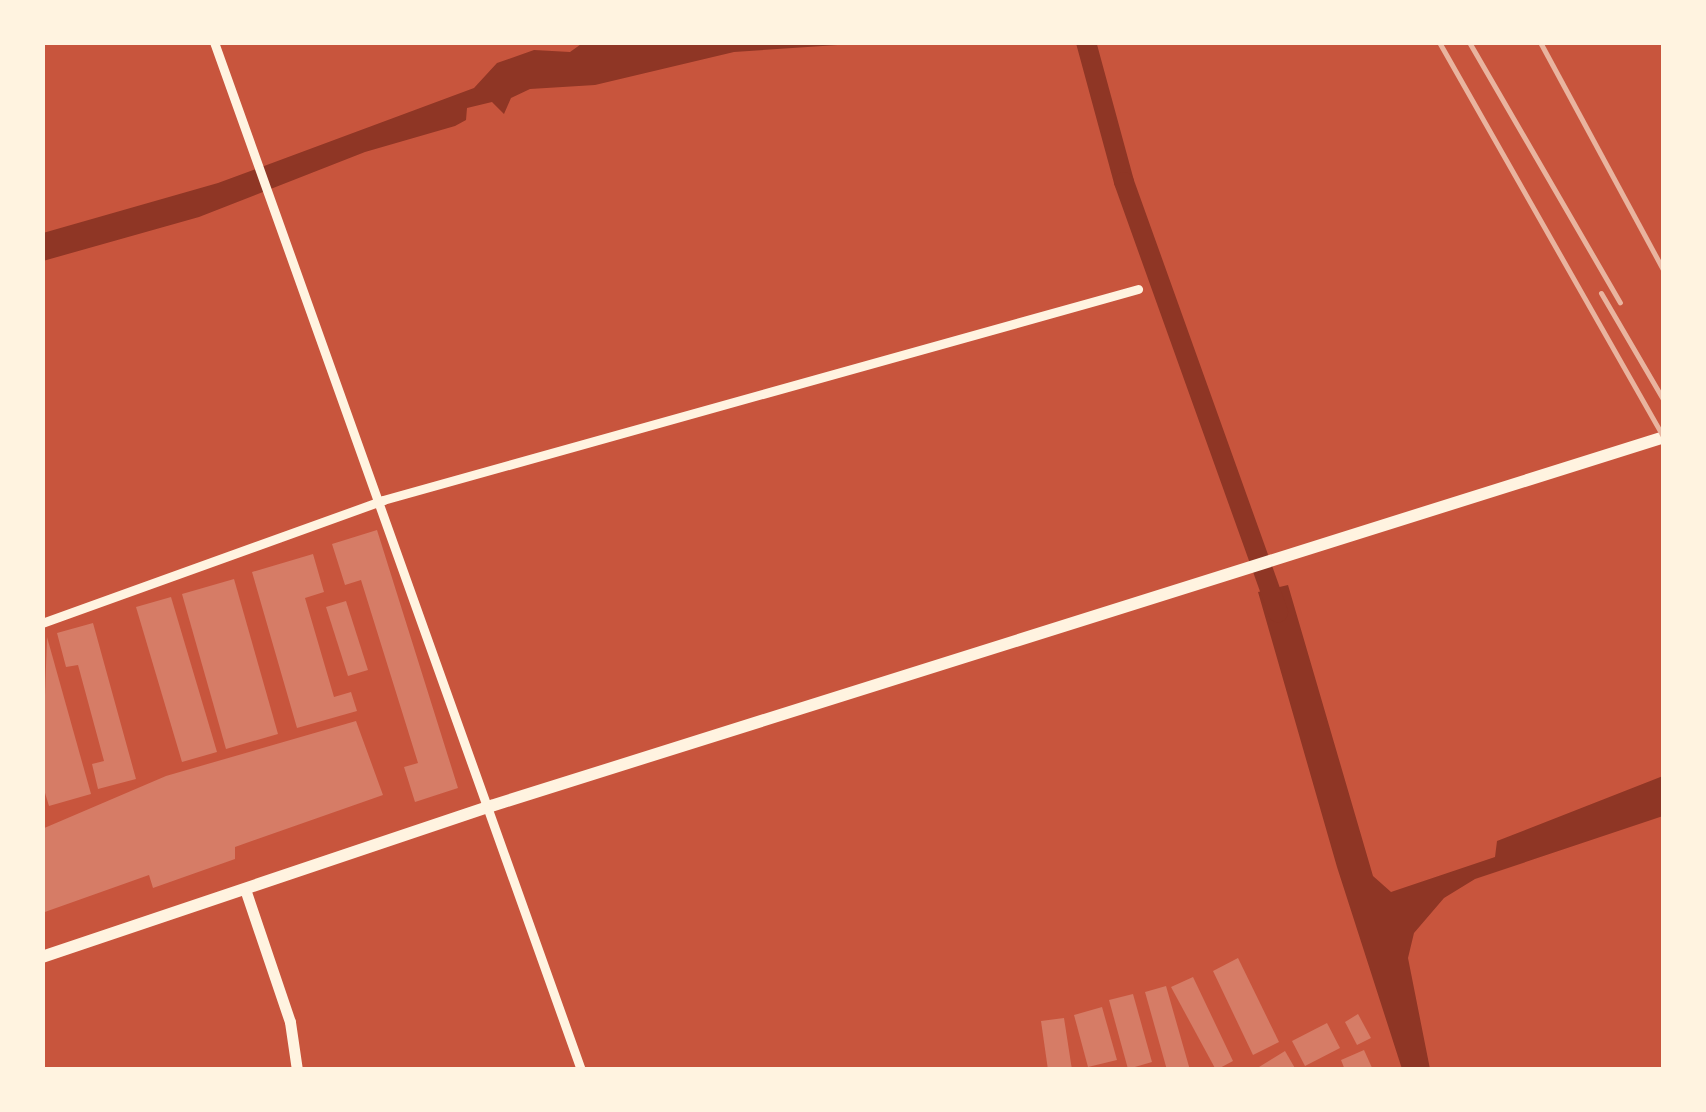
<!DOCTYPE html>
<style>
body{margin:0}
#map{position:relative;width:1706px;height:1112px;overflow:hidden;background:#c8553d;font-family:"Alegreya Sans",sans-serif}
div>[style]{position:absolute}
.water>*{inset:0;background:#8f3625}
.canal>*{height:20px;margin:-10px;padding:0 10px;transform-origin:10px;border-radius:10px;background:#8f3625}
.building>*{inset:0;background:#d67c66}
.minor>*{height:9px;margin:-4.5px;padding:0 4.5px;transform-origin:4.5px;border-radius:4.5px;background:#fff3e0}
.tertiary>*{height:11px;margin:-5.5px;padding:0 5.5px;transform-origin:5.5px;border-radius:5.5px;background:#fff3e0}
.secondary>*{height:12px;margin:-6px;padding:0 6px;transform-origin:6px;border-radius:6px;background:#fff3e0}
.rail>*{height:5px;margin:-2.5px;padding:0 2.5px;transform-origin:2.5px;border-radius:2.5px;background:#e9b49f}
span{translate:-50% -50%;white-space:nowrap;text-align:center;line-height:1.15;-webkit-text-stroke:8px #fff3e0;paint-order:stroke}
.frame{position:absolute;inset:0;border:45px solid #fff3e0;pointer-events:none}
</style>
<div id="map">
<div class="water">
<div style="clip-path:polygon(584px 42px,868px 43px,734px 52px,595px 85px,530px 89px,511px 98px,504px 114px,492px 102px,467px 108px,466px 120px,455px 126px,365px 152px,199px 217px,43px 261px,43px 233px,218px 183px,474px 88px,497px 63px,534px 50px,570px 52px)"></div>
<div style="clip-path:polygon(1288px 585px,1373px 876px,1391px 892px,1495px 857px,1497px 841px,1663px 776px,1663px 816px,1475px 879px,1444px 898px,1414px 933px,1408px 958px,1430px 1069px,1402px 1069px,1337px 867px,1258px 592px)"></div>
</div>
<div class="canal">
<div style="left:1086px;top:42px;width:145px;rotate:74.8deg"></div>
<div style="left:1124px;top:182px;width:457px;rotate:70.3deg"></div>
</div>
<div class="building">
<div style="clip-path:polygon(377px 530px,458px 788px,415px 802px,404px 767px,418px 763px,361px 580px,345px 585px,332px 544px)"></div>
<div style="clip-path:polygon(313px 554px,324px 592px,305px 598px,334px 697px,351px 692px,357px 711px,297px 728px,252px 572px)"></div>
<div style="clip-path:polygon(234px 579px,278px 734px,226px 749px,182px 594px)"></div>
<div style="clip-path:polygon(171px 597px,217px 752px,182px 762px,136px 607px)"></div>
<div style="clip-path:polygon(346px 601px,368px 670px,348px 676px,326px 607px)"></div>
<div style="clip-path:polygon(93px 623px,136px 779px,98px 789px,92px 764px,104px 761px,78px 665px,66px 667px,57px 633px)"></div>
<div style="clip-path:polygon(47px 637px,91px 794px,49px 806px,42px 783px)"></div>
<div style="clip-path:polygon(356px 721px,383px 795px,235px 847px,235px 859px,153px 888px,149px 875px,42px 913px,42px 829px,166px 776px)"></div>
<div style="clip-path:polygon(1238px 958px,1279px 1042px,1253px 1055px,1213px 971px)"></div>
<div style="clip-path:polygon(1193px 977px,1233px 1061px,1216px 1070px,1171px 987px)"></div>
<div style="clip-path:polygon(1166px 986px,1190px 1070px,1167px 1070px,1145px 992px)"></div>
<div style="clip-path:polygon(1133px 994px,1152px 1062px,1128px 1069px,1109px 1000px)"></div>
<div style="clip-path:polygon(1102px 1007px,1117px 1060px,1088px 1067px,1074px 1015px)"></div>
<div style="clip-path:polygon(1358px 1014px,1371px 1038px,1357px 1045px,1345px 1022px)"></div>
<div style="clip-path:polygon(1064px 1018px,1072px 1070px,1048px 1070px,1041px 1021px)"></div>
<div style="clip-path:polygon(1327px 1023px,1340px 1048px,1305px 1066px,1292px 1041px)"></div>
<div style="clip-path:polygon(1364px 1050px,1373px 1070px,1345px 1070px,1341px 1060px)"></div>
<div style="clip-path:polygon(1285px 1051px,1296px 1070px,1260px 1070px,1259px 1067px)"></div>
</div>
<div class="minor">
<div style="left:214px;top:42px;width:1092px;rotate:70.35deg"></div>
<div style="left:42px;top:623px;width:363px;rotate:-19.8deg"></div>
<div style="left:383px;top:500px;width:784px;rotate:-15.61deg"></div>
</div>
<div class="tertiary">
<div style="left:245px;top:889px;width:140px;rotate:71.3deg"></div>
<div style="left:290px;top:1022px;width:49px;rotate:81.7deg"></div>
</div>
<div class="secondary">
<div style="left:42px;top:957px;width:474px;rotate:-18.6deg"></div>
<div style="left:491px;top:806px;width:1230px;rotate:-17.46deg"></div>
</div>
<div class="rail">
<div style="left:1439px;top:42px;width:455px;rotate:60.4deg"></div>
<div style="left:1469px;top:42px;width:301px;rotate:59.9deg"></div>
<div style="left:1540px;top:42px;width:260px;rotate:61.6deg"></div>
<div style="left:1601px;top:293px;width:125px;rotate:59.7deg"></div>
</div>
<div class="frame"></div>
</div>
